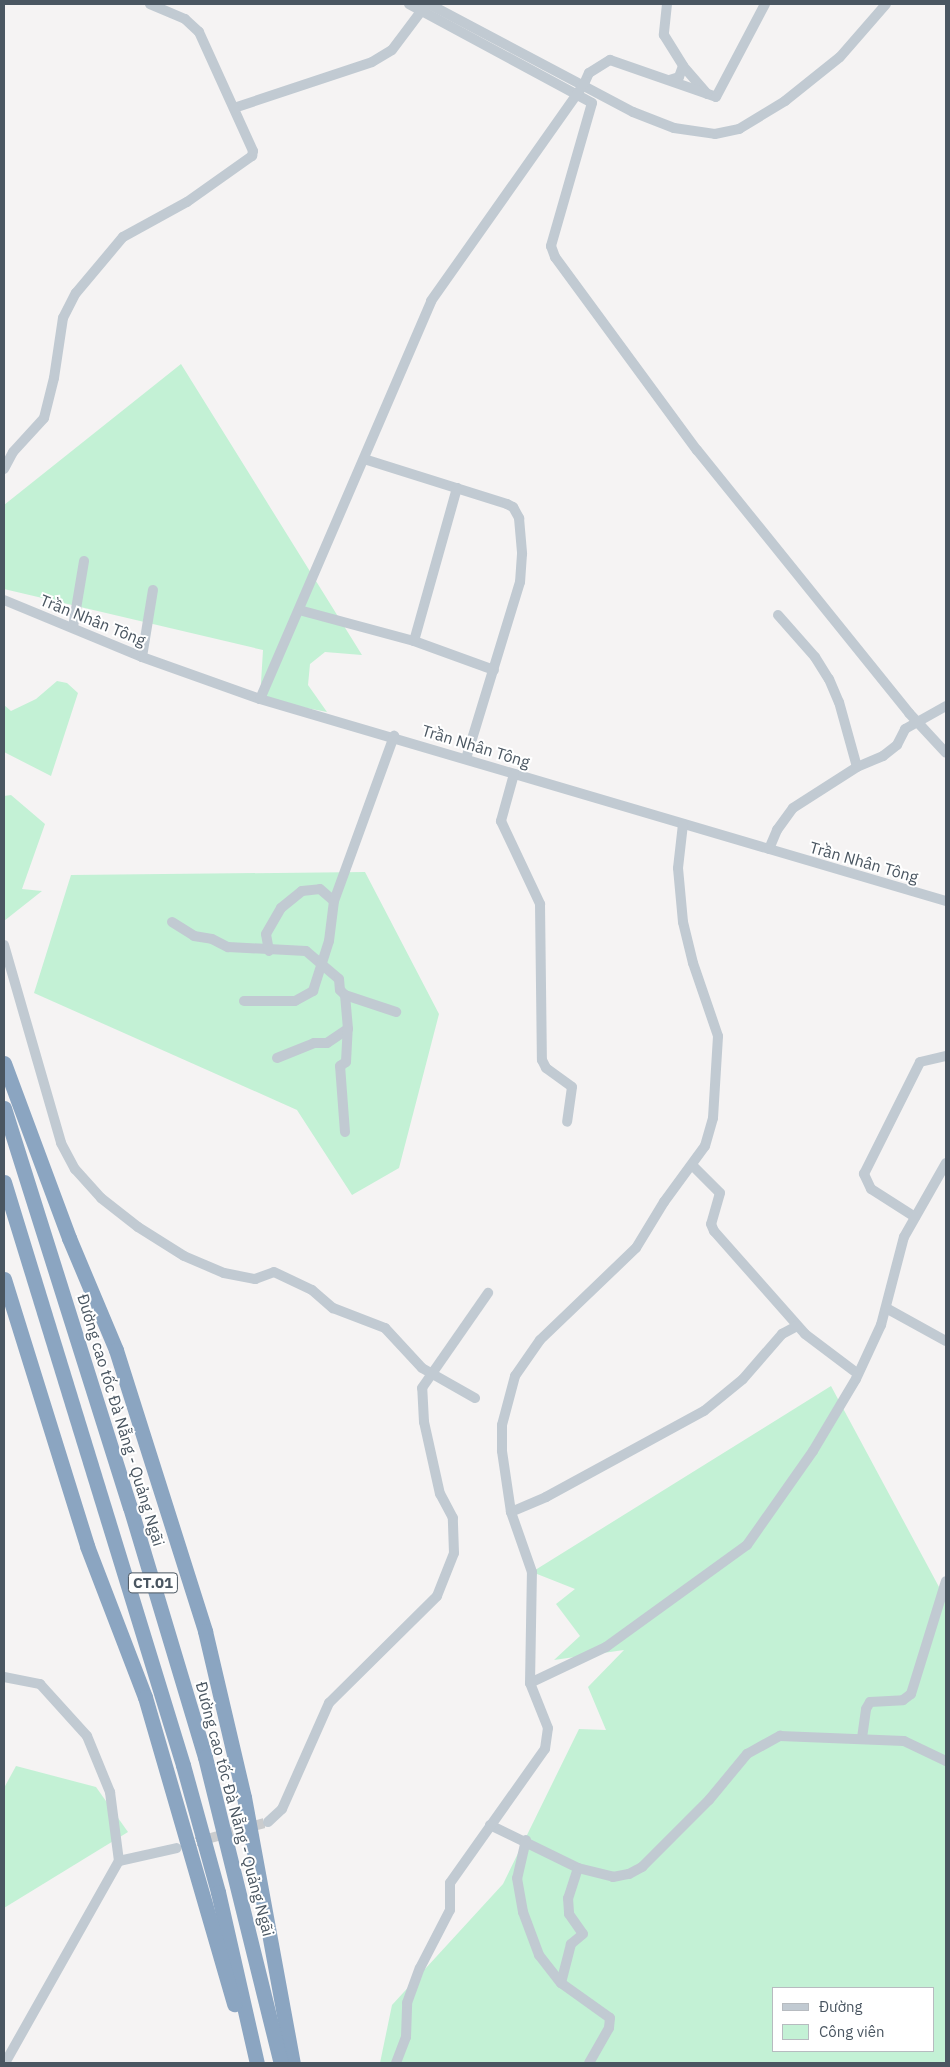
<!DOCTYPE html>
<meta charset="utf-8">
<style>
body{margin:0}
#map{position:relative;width:950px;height:2067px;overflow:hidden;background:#f5f3f3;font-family:"IBM Plex Sans",sans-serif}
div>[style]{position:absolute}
.green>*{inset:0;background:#c3f1d5}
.minor-tunnel>*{height:10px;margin-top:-5px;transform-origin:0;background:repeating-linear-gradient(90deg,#caccce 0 10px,transparent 0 15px)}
.minor>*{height:10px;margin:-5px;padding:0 5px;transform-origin:5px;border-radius:5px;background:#c1cad2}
.highway>*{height:15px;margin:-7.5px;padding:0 7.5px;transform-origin:7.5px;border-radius:7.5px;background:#8ba5c1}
span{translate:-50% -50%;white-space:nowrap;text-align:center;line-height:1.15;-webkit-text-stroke:4px #fff;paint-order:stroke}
.shield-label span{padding:1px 4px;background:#fff;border:1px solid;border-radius:4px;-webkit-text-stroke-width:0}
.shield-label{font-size:15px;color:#4a5661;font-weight:700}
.street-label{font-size:16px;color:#4a5661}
.frame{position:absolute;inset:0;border:5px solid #4a5661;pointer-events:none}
.legend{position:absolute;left:772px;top:1987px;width:162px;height:65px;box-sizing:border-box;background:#fff;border:1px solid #b7bbc0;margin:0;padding:6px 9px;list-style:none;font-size:15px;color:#4a5661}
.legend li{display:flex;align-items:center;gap:10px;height:25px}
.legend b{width:25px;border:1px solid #b7bbc0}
</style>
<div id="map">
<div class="green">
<div style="clip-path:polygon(181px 364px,362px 655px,325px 652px,310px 664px,308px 685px,327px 712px,260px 699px,263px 650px,4px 589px,4px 505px)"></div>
<div style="clip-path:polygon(57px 681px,67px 683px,78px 693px,51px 776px,4px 752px,4px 705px,11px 711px,36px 699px)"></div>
<div style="clip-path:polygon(11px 795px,45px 824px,22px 889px,42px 891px,4px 921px,4px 796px)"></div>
<div style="clip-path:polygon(365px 872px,439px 1014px,399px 1168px,352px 1195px,297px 1110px,34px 993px,71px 875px)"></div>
<div style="clip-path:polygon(evenodd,831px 1386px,946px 1600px,946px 2063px,380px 2063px,392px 2005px,503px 1884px,579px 1729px,606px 1730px,588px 1687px,624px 1650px,554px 1660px,580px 1636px,556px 1604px,575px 1589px,532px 1572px,831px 1386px,774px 1988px,934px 1988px,934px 2051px,774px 2051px,774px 1988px)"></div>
<div style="clip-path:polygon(16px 1766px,96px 1787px,128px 1832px,4px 1908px,4px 1788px)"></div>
</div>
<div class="minor-tunnel">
<div style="left:182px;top:1846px;width:89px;rotate:-15.6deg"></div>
</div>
<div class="minor">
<div style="left:409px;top:4px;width:208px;rotate:28.4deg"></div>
<div style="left:592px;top:103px;width:149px;rotate:106deg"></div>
<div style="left:551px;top:246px;width:12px;rotate:70deg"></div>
<div style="left:555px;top:257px;width:240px;rotate:53.7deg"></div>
<div style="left:697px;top:450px;width:338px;rotate:51.1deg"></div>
<div style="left:909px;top:713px;width:54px;rotate:47.2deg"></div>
<div style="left:429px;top:4px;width:231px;rotate:27.9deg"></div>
<div style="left:633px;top:112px;width:44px;rotate:21.3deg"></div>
<div style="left:674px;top:128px;width:41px;rotate:8.3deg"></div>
<div style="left:715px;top:134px;width:25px;rotate:-12deg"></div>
<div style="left:739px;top:129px;width:54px;rotate:-31.3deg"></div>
<div style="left:785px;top:101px;width:70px;rotate:-38.7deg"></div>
<div style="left:840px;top:57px;width:70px;rotate:-49deg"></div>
<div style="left:667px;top:4px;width:31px;rotate:96deg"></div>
<div style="left:664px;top:35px;width:36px;rotate:58deg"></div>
<div style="left:683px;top:66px;width:12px;rotate:110deg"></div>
<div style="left:679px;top:77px;width:10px;rotate:163deg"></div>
<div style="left:683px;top:66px;width:37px;rotate:49deg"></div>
<div style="left:234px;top:108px;width:145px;rotate:-18.4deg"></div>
<div style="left:372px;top:62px;width:23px;rotate:-31deg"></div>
<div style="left:392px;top:50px;width:55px;rotate:-53.1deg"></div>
<div style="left:364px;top:459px;width:150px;rotate:17.5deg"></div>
<div style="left:507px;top:504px;width:7px;rotate:27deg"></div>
<div style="left:513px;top:507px;width:13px;rotate:61deg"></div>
<div style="left:519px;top:518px;width:36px;rotate:85deg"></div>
<div style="left:522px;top:554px;width:28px;rotate:94deg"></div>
<div style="left:520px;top:582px;width:185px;rotate:107deg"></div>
<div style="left:4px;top:469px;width:19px;rotate:-62deg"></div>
<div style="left:13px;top:452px;width:46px;rotate:-47.6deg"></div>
<div style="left:44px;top:418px;width:41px;rotate:-76deg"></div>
<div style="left:54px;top:378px;width:61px;rotate:-81.5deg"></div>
<div style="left:63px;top:318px;width:28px;rotate:-63deg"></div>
<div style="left:76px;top:293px;width:73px;rotate:-50deg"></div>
<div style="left:123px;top:237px;width:73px;rotate:-28.7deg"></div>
<div style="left:187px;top:202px;width:80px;rotate:-35.3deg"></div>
<div style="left:252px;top:156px;width:5px;rotate:-79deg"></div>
<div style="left:253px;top:151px;width:131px;rotate:-114.4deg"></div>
<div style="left:199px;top:32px;width:19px;rotate:-137deg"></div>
<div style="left:185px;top:19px;width:38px;rotate:-157deg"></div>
<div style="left:4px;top:600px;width:149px;rotate:22.4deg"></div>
<div style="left:142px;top:657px;width:125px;rotate:19.6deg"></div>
<div style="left:260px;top:699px;width:715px;rotate:16.41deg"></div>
<div style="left:299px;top:610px;width:119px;rotate:15.1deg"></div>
<div style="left:414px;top:641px;width:85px;rotate:19.9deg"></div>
<div style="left:778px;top:615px;width:56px;rotate:48.6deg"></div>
<div style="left:815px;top:657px;width:26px;rotate:58deg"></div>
<div style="left:829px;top:679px;width:25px;rotate:67deg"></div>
<div style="left:839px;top:702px;width:67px;rotate:74.5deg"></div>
<div style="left:73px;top:627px;width:67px;rotate:-80.5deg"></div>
<div style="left:414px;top:641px;width:159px;rotate:-74.3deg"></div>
<div style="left:142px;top:657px;width:68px;rotate:-80.7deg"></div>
<div style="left:260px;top:699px;width:433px;rotate:-66.7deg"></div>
<div style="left:431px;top:301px;width:266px;rotate:-54.8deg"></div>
<div style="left:584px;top:84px;width:12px;rotate:-66deg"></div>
<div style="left:589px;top:73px;width:25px;rotate:-32deg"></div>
<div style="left:610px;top:60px;width:112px;rotate:19.2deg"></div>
<div style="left:716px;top:97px;width:105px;rotate:-62.2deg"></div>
<div style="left:514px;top:774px;width:49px;rotate:105.5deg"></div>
<div style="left:501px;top:821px;width:92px;rotate:64.8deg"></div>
<div style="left:540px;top:904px;width:156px;rotate:89.3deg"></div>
<div style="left:542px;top:1060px;width:9px;rotate:63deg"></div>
<div style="left:546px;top:1068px;width:32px;rotate:36deg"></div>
<div style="left:572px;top:1087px;width:35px;rotate:98deg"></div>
<div style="left:769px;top:849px;width:21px;rotate:-67deg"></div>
<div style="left:777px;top:830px;width:27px;rotate:-54deg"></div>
<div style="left:793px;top:808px;width:76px;rotate:-32.6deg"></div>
<div style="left:857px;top:767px;width:28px;rotate:-23deg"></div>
<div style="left:883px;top:756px;width:18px;rotate:-38deg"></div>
<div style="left:897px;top:745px;width:18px;rotate:-63deg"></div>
<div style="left:905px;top:729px;width:47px;rotate:-29.3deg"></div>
<div style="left:172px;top:922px;width:26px;rotate:32deg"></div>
<div style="left:194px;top:936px;width:18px;rotate:9deg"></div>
<div style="left:212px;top:939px;width:18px;rotate:27deg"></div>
<div style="left:228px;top:947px;width:78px;rotate:2.9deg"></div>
<div style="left:306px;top:951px;width:43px;rotate:40.3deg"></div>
<div style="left:339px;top:979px;width:11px;rotate:85deg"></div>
<div style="left:340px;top:990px;width:7px;rotate:45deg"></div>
<div style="left:345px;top:995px;width:54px;rotate:18.4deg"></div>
<div style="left:4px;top:945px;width:206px;rotate:73.9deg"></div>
<div style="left:61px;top:1143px;width:30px;rotate:62deg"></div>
<div style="left:75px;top:1169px;width:39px;rotate:48deg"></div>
<div style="left:101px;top:1198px;width:47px;rotate:38.1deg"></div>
<div style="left:138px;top:1227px;width:54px;rotate:32.2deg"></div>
<div style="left:184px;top:1256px;width:43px;rotate:23deg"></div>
<div style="left:224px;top:1273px;width:32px;rotate:11deg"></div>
<div style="left:255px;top:1279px;width:20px;rotate:-20deg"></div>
<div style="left:274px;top:1272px;width:42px;rotate:25.3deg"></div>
<div style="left:312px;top:1290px;width:28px;rotate:41deg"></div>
<div style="left:333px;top:1308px;width:56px;rotate:21deg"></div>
<div style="left:385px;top:1328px;width:54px;rotate:47.2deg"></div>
<div style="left:422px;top:1368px;width:61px;rotate:29.5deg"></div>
<div style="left:269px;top:951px;width:17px;rotate:-100deg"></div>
<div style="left:266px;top:934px;width:30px;rotate:-60deg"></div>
<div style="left:281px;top:908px;width:27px;rotate:-39deg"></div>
<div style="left:302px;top:891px;width:18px;rotate:-6deg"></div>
<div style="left:320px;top:889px;width:18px;rotate:41deg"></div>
<div style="left:244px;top:1001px;width:51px"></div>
<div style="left:295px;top:1001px;width:21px;rotate:-29deg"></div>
<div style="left:313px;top:991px;width:52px;rotate:-72.3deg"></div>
<div style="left:329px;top:941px;width:40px;rotate:-82.9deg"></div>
<div style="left:334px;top:901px;width:176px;rotate:-70deg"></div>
<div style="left:277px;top:1058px;width:40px;rotate:-22deg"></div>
<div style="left:314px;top:1043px;width:13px"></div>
<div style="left:327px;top:1043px;width:25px;rotate:-34deg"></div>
<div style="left:348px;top:1029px;width:34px;rotate:-95deg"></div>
<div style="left:345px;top:1132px;width:66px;rotate:-94.3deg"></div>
<div style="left:340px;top:1066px;width:7px;rotate:-34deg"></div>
<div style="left:346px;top:1062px;width:33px;rotate:-87deg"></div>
<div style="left:693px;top:1166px;width:38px;rotate:45deg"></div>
<div style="left:720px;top:1193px;width:32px;rotate:106deg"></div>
<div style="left:711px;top:1224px;width:8px;rotate:67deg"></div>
<div style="left:714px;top:1231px;width:137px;rotate:48.5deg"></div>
<div style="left:805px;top:1334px;width:66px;rotate:37deg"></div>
<div style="left:915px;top:1217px;width:52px;rotate:-147.5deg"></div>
<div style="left:871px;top:1189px;width:17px;rotate:-115deg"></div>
<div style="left:864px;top:1174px;width:125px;rotate:-63.4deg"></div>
<div style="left:920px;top:1062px;width:27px;rotate:-13deg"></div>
<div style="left:886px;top:1308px;width:68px;rotate:28.8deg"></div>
<div style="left:511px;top:1512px;width:38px;rotate:-23deg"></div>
<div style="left:546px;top:1497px;width:180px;rotate:-28.6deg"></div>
<div style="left:704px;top:1411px;width:50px;rotate:-39.4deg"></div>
<div style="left:743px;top:1379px;width:60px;rotate:-49.1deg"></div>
<div style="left:782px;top:1334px;width:17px;rotate:-28deg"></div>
<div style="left:4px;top:1677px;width:37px;rotate:11deg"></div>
<div style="left:40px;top:1684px;width:70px;rotate:47.9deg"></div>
<div style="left:87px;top:1736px;width:61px;rotate:67.7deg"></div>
<div style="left:110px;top:1792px;width:70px;rotate:82.6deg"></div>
<div style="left:530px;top:1683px;width:84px;rotate:-25.3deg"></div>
<div style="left:606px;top:1647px;width:174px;rotate:-35.9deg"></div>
<div style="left:747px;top:1545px;width:115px;rotate:-54.9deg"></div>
<div style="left:813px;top:1451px;width:84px;rotate:-59.2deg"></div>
<div style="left:856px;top:1379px;width:60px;rotate:-65.2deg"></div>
<div style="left:881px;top:1325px;width:91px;rotate:-75.4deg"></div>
<div style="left:904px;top:1237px;width:85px;rotate:-60.4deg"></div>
<div style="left:862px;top:1738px;width:29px;rotate:-82deg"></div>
<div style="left:866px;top:1709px;width:8px;rotate:-60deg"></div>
<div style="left:870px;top:1702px;width:33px;rotate:-3deg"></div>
<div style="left:903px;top:1700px;width:10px;rotate:-37deg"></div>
<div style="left:911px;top:1694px;width:118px;rotate:-72.8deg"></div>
<div style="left:268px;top:1822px;width:19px;rotate:-43deg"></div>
<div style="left:282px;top:1809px;width:116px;rotate:-66.1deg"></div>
<div style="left:329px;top:1703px;width:152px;rotate:-44.7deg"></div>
<div style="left:437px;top:1596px;width:46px;rotate:-68.4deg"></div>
<div style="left:454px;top:1553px;width:35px;rotate:-92deg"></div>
<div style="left:453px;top:1518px;width:27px;rotate:-118deg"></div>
<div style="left:440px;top:1494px;width:74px;rotate:-102.5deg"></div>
<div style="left:424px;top:1422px;width:34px;rotate:-93deg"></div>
<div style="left:422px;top:1388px;width:116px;rotate:-55.2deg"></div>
<div style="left:490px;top:1825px;width:98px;rotate:26deg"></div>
<div style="left:578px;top:1868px;width:32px;rotate:108deg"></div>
<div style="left:568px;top:1898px;width:16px;rotate:86deg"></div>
<div style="left:569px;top:1914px;width:24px;rotate:55deg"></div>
<div style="left:583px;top:1934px;width:16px;rotate:140deg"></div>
<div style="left:571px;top:1944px;width:40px;rotate:104.4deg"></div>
<div style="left:561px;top:1983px;width:60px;rotate:35.5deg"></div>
<div style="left:610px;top:2018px;width:10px;rotate:96deg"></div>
<div style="left:609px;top:2028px;width:40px;rotate:119.7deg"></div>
<div style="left:526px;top:1840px;width:39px;rotate:103deg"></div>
<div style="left:517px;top:1878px;width:35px;rotate:80deg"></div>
<div style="left:523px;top:1912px;width:46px;rotate:69.6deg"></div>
<div style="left:539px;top:1955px;width:36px;rotate:52deg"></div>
<div style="left:578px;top:1868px;width:36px;rotate:14deg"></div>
<div style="left:613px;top:1877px;width:16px;rotate:-11deg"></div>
<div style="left:629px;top:1874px;width:15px;rotate:-28deg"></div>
<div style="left:642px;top:1867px;width:95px;rotate:-45deg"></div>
<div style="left:709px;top:1800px;width:60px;rotate:-50.4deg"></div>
<div style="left:747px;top:1754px;width:38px;rotate:-29deg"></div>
<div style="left:780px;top:1736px;width:124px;rotate:2.3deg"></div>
<div style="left:904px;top:1741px;width:47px;rotate:25.5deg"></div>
<div style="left:5px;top:2063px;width:232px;rotate:-60.6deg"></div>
<div style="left:119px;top:1861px;width:59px;rotate:-12.6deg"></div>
<div style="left:396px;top:2063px;width:28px;rotate:-69deg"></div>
<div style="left:406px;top:2037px;width:34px;rotate:-88deg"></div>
<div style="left:407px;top:2003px;width:37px;rotate:-70deg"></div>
<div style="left:420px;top:1968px;width:65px;rotate:-62.7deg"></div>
<div style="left:450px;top:1910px;width:27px;rotate:-90deg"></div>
<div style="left:450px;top:1883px;width:164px;rotate:-54.7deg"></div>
<div style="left:545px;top:1749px;width:21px;rotate:-82deg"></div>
<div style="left:548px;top:1728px;width:48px;rotate:-111.8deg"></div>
<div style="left:530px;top:1683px;width:111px;rotate:-89deg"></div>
<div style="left:532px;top:1572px;width:64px;rotate:-109.3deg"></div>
<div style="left:511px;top:1512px;width:62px;rotate:-98.4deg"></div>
<div style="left:502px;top:1451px;width:26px;rotate:-90deg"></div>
<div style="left:502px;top:1425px;width:51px;rotate:-75.1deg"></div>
<div style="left:515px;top:1376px;width:44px;rotate:-55.2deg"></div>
<div style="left:540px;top:1340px;width:133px;rotate:-43.8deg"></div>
<div style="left:636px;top:1248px;width:54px;rotate:-58.7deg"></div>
<div style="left:664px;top:1202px;width:69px;rotate:-53.8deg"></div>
<div style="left:705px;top:1146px;width:29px;rotate:-74deg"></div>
<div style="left:713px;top:1118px;width:82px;rotate:-86.5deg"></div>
<div style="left:718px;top:1036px;width:77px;rotate:-108.9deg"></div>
<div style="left:693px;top:963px;width:42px;rotate:-103.7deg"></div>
<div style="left:683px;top:922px;width:54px;rotate:-95.3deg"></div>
<div style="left:678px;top:868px;width:44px;rotate:-83.5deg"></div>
</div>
<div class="highway">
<div style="left:4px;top:1063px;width:187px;rotate:69.6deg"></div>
<div style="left:69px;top:1238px;width:121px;rotate:67.2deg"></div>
<div style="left:116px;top:1350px;width:295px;rotate:72.4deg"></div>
<div style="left:205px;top:1631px;width:171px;rotate:76.8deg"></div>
<div style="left:244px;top:1797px;width:270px;rotate:79.6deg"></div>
<div style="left:4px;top:1108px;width:418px;rotate:72.5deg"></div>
<div style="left:130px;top:1507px;width:261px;rotate:73.3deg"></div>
<div style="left:205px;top:1757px;width:315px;rotate:76.1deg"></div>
<div style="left:4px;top:1182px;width:610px;rotate:72.93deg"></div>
<div style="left:183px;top:1765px;width:132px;rotate:74.6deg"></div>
<div style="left:218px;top:1892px;width:175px;rotate:77.2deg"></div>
<div style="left:4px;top:1279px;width:280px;rotate:72.7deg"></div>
<div style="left:87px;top:1546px;width:162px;rotate:69deg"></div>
<div style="left:145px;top:1697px;width:320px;rotate:73.8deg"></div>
</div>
<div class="shield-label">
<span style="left:153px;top:1583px">CT.01</span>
</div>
<div class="street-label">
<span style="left:93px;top:620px;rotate:22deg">Trần Nhân Tông</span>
<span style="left:476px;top:746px;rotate:17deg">Trần Nhân Tông</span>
<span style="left:864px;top:862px;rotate:16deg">Trần Nhân Tông</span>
<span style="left:121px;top:1420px;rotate:73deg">Đường cao tốc Đà Nẵng - Quảng Ngãi</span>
<span style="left:235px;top:1809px;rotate:75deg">Đường cao tốc Đà Nẵng - Quảng Ngãi</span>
</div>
<div class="frame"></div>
<ul class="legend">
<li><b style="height:6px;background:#c1cad2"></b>Đường</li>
<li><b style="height:14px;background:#c3f1d5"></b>Công viên</li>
</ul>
</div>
